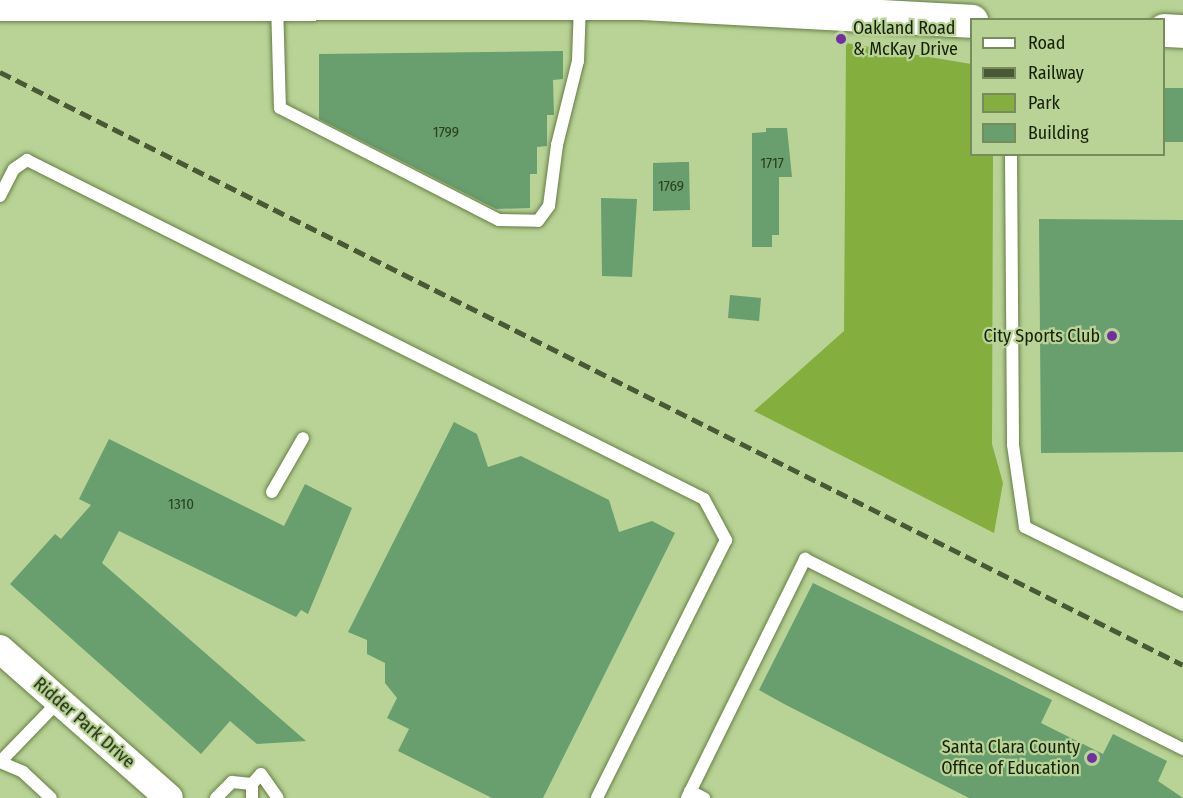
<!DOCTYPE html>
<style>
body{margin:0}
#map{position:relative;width:1183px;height:798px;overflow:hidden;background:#b8d395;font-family:"Fira Sans Condensed",sans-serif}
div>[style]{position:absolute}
.green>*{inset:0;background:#84ae3e}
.building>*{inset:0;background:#699e6f}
.roads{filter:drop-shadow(0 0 2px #667e43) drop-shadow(0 0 2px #667e43)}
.service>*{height:12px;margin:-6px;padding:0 6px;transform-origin:6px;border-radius:6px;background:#fff}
.tertiary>*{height:28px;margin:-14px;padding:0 14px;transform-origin:14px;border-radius:14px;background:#fff}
.primary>*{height:33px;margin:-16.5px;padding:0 16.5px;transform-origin:16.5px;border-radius:16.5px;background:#fff}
.rail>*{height:4.5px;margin-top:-2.25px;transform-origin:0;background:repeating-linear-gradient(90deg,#4a5935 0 12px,transparent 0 18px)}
.dots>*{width:16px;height:16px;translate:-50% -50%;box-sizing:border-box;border:3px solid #b8d395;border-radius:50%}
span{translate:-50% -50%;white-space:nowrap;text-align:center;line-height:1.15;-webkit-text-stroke:4.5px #b8d395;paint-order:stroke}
.number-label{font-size:15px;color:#2b4021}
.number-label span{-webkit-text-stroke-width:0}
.poi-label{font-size:18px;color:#162007}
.left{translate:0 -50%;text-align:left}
.right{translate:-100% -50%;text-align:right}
.street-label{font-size:18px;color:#162007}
.legend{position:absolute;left:970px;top:18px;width:195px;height:138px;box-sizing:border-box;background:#b8d395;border:2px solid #778b5c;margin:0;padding:8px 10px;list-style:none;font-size:18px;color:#162007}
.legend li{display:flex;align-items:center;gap:12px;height:30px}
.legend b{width:30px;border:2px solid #778b5c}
</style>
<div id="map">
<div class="green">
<div style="clip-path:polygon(846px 43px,971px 64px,972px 154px,993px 155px,992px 444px,1003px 483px,994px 533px,754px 411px,844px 331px)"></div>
</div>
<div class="building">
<div style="clip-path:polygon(563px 51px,563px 79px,553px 80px,554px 115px,547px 115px,547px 146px,537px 147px,537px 174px,530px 174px,530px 208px,496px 209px,319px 119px,319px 54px)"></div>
<div style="clip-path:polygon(1164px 88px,1183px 88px,1183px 142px,1164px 142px)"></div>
<div style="clip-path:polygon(766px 128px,787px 128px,792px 177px,779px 177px,779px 235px,772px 235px,772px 247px,752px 247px,752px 133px,766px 132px)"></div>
<div style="clip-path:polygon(682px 162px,689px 162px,690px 210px,653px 211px,653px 163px)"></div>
<div style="clip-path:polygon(601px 198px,637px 199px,632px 277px,602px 276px)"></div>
<div style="clip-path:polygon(1039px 219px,1183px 220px,1183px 452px,1041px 453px)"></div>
<div style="clip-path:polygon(730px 295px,761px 298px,759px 321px,728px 318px)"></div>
<div style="clip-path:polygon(454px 422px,477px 434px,488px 467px,521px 456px,609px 500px,619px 532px,652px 521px,675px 533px,543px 798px,492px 798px,398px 751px,409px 729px,387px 718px,397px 698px,385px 683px,385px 663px,367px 654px,367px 640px,348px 632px)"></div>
<div style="clip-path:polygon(109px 439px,284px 526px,305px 484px,352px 508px,308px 614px,301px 610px,296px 617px,119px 531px,102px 563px,306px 741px,257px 744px,230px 721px,201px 754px,10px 584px,55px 534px,61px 539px,91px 505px,79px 499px)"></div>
<div style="clip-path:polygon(813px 583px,1052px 700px,1041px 723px,1103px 754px,1113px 734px,1167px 761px,1158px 781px,1183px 798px,969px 798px,786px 705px,759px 690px)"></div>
</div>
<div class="roads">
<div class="service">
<div style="left:277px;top:3px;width:105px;rotate:88.4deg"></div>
<div style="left:280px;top:108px;width:246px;rotate:27.1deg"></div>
<div style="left:499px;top:220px;width:39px;rotate:1deg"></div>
<div style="left:538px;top:221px;width:19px;rotate:-54deg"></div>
<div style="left:549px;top:206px;width:62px;rotate:-82.5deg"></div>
<div style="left:557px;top:145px;width:87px;rotate:-76deg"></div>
<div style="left:578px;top:61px;width:57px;rotate:-88deg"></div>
<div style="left:1011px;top:154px;width:291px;rotate:89.6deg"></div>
<div style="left:1013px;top:445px;width:83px;rotate:81.7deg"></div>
<div style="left:1025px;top:527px;width:176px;rotate:26.3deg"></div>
<div style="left:0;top:196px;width:30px;rotate:-63deg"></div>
<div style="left:14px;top:169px;width:16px;rotate:-35deg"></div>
<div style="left:27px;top:160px;width:757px;rotate:26.6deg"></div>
<div style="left:704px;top:499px;width:47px;rotate:61.8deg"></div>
<div style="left:726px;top:540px;width:288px;rotate:116.6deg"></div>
<div style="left:272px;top:492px;width:62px;rotate:-60.1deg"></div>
<div style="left:0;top:762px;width:85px;rotate:-46deg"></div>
<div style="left:0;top:762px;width:25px;rotate:23deg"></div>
<div style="left:23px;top:772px;width:38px;rotate:43deg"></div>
<div style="left:690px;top:791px;width:16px;rotate:27deg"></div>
<div style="left:216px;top:798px;width:23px;rotate:-45deg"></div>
<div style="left:232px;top:782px;width:20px;rotate:6deg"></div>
<div style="left:252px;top:798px;width:14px;rotate:-90deg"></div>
<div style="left:252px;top:784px;width:13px;rotate:-48deg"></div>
<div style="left:261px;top:774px;width:29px;rotate:55deg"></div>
<div style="left:687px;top:798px;width:267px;rotate:-63.7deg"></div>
<div style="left:805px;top:559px;width:423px;rotate:26.7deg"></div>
</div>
<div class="tertiary">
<div style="left:0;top:649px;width:225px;rotate:41.4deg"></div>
</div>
<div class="primary">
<div style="left:0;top:4px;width:640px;rotate:-0.09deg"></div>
<div style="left:640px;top:3px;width:332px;rotate:3.1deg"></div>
<div style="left:1164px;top:30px;width:19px;rotate:3deg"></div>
</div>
</div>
<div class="rail">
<div style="left:0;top:72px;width:1323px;rotate:26.62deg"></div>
</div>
<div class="dots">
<div style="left:841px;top:39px;background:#722fa3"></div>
<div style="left:1112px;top:336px;background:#722fa3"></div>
<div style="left:1092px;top:758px;background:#722fa3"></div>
</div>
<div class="number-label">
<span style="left:446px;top:133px">1799</span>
<span style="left:772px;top:164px">1717</span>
<span style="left:671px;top:187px">1769</span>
<span style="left:181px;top:505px">1310</span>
</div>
<div class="poi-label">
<span class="left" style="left:853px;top:39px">Oakland Road<br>&amp; McKay Drive</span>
<span class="right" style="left:1100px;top:336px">City Sports Club</span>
<span class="right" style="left:1080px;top:758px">Santa Clara County<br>Office of Education</span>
</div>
<div class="street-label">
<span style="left:84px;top:723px;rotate:41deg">Ridder Park Drive</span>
</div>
<ul class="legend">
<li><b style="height:8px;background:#fff"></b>Road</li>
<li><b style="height:8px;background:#4a5935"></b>Railway</li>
<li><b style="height:16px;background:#84ae3e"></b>Park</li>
<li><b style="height:16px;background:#699e6f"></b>Building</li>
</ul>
</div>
